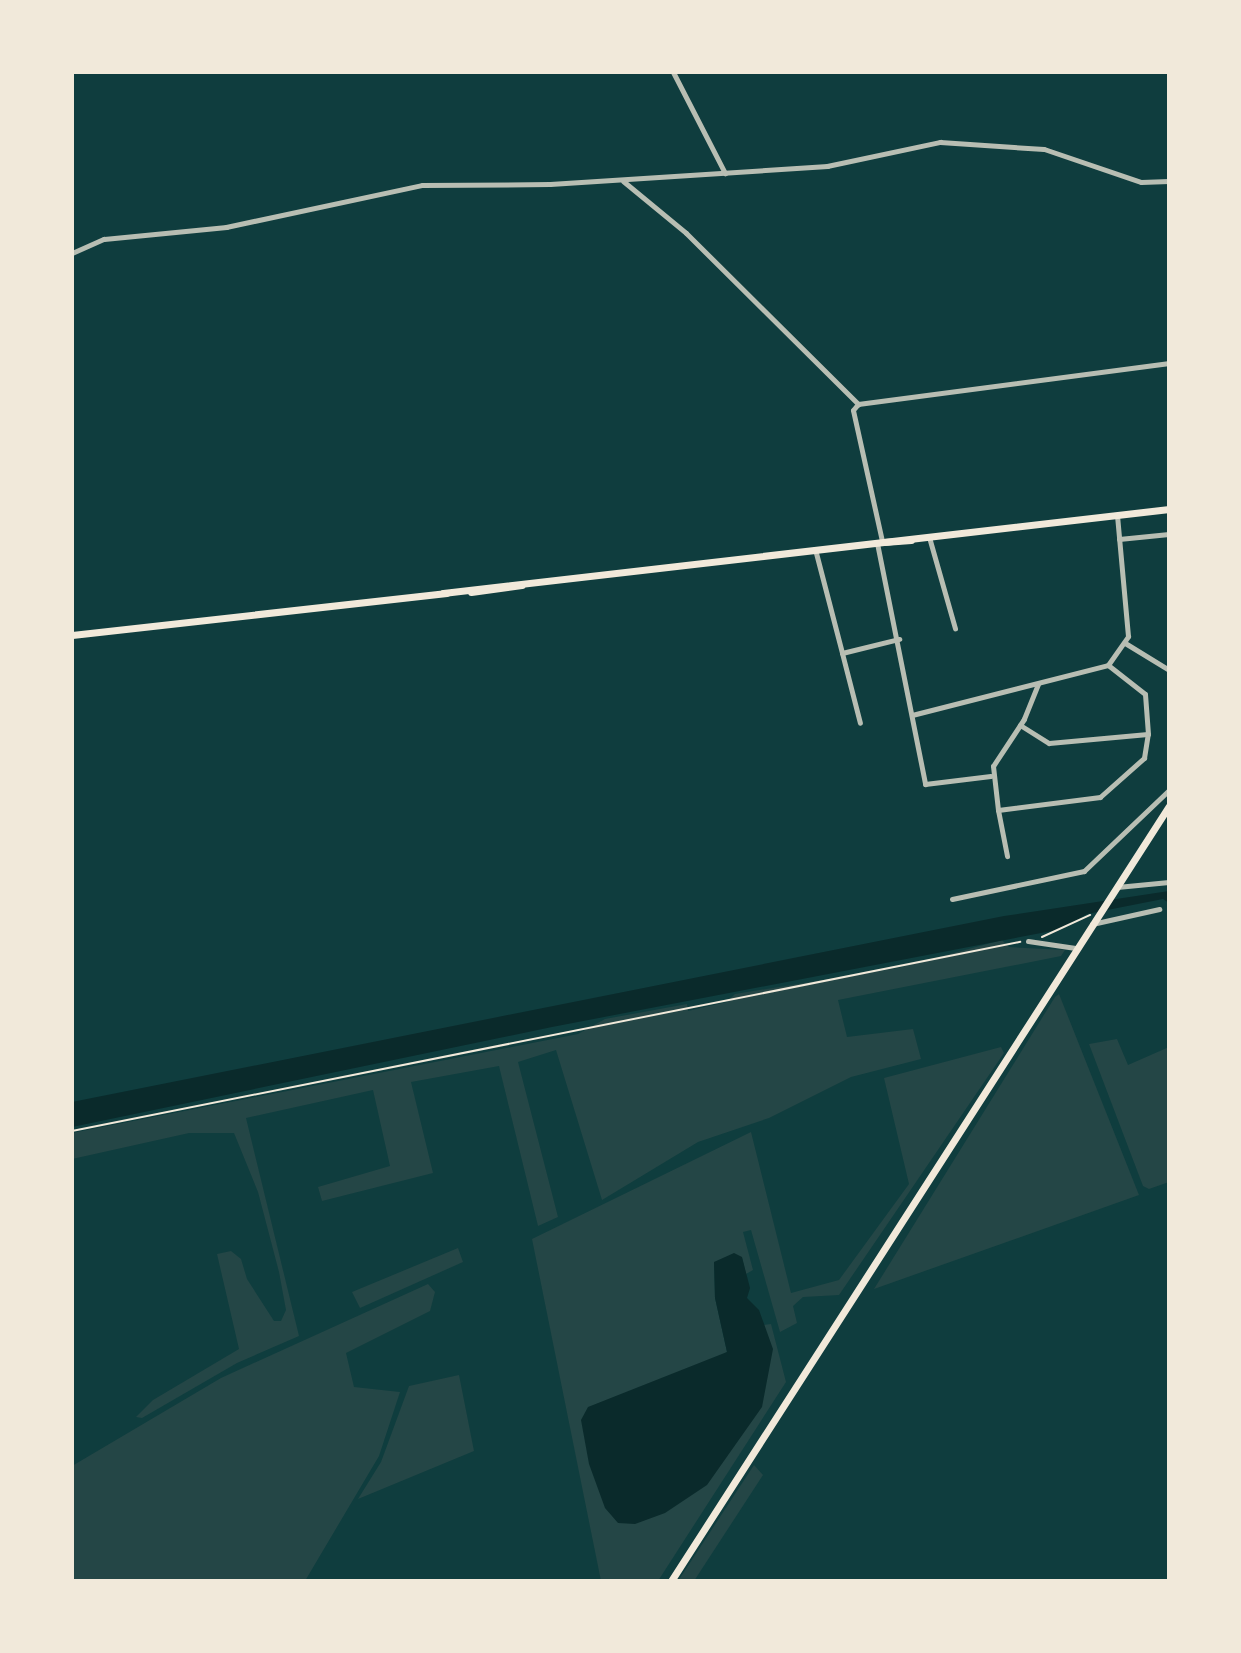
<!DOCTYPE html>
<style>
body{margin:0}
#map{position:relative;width:1241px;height:1653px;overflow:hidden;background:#0f3d3e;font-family:Helvetica,sans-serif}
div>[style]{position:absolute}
.green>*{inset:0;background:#244646}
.water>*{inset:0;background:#0a2a2b}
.path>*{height:2px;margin:-1px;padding:0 1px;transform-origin:1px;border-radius:1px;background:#f1e9da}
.minor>*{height:5px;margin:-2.5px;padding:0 2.5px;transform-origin:2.5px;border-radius:2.5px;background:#b8beb3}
.secondary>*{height:7px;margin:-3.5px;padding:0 3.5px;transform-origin:3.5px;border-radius:3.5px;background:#f1e9da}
span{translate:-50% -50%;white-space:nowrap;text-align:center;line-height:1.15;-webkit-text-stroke:8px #f1e9da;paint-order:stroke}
.frame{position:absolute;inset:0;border:74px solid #f1e9da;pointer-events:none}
</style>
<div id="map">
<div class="green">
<div style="clip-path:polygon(1002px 940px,1009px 947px,1065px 950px,1061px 956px,838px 1000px,847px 1037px,913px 1029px,921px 1059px,851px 1077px,769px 1118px,698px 1142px,602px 1200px,556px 1050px,518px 1062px,558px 1217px,538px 1226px,499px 1066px,411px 1082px,433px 1173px,322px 1201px,318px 1187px,390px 1166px,373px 1090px,246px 1118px,299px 1336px,237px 1363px,142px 1418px,136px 1417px,153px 1400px,239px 1349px,217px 1254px,231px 1251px,241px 1259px,247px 1279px,274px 1321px,281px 1321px,286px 1310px,279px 1272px,258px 1192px,234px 1133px,189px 1133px,72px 1159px,72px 1133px,578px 1034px,605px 1019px,687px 1004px,688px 1011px,727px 1002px,735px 994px,898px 968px)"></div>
<div style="clip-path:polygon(1059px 994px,1139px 1195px,874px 1289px,1055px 997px)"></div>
<div style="clip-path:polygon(1117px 1039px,1128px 1065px,1169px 1047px,1169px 1182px,1149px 1189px,1143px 1186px,1089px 1044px)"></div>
<div style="clip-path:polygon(1001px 1047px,1004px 1053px,839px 1295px,803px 1297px,793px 1306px,797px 1323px,780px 1332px,751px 1230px,743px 1232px,753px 1270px,746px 1274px,742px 1258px,714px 1262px,715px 1298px,727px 1352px,713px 1361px,606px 1508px,766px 1335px,763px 1325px,771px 1324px,786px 1382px,658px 1581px,601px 1581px,532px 1239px,751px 1132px,791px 1293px,839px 1280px,909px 1184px,884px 1078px)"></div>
<div style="clip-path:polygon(458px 1248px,463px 1262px,360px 1308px,352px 1292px)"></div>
<div style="clip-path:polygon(428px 1284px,435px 1292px,430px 1311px,346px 1353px,354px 1387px,400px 1392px,379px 1456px,305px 1581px,72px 1581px,72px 1466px,221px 1378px)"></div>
<div style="clip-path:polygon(459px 1375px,474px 1451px,358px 1499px,381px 1462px,409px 1386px)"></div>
<div style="clip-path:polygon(754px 1465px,763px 1475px,694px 1581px,678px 1581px)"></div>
</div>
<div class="water">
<div style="clip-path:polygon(1169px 891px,1169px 903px,1163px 899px,1087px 914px,1062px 929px,552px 1027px,72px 1127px,72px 1102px,1004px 916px)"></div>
<div style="clip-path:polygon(734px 1253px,742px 1257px,750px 1288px,747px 1298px,759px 1310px,773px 1349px,762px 1407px,707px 1485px,665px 1513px,635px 1524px,618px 1523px,605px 1508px,589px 1464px,581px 1420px,588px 1407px,727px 1352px,715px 1298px,714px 1262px)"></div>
</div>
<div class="path">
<div style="left:1042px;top:937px;width:53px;rotate:-24.6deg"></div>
<div style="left:72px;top:1131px;width:967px;rotate:-11.28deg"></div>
</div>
<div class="minor">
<div style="left:673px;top:72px;width:114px;rotate:62.8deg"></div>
<div style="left:623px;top:181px;width:82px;rotate:39.5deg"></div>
<div style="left:686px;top:233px;width:243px;rotate:44.8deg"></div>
<div style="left:72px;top:253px;width:35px;rotate:-24deg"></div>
<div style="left:104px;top:239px;width:123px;rotate:-5.6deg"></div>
<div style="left:226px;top:227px;width:200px;rotate:-12.1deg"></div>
<div style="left:422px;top:185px;width:128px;rotate:-0.4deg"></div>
<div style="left:550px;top:184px;width:278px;rotate:-3.7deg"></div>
<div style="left:827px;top:166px;width:116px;rotate:-12deg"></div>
<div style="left:940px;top:142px;width:104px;rotate:3.9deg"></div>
<div style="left:1044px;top:149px;width:102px;rotate:18.8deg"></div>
<div style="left:1141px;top:182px;width:28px;rotate:-2deg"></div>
<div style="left:929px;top:537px;width:95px;rotate:74.1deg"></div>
<div style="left:1119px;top:539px;width:50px;rotate:-5.7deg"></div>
<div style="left:882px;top:541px;width:134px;rotate:-102.5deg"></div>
<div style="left:853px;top:410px;width:8px;rotate:-50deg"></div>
<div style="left:858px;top:404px;width:314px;rotate:-7.5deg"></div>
<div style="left:877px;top:543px;width:246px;rotate:78.7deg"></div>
<div style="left:925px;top:784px;width:66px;rotate:-6.9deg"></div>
<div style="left:815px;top:549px;width:107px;rotate:75.4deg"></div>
<div style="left:842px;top:653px;width:59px;rotate:-13.8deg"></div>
<div style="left:1125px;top:643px;width:52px;rotate:31.5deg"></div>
<div style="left:842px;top:653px;width:72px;rotate:75.6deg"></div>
<div style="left:1038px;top:684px;width:38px;rotate:112deg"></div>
<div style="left:1024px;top:719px;width:56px;rotate:123.4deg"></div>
<div style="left:993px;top:766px;width:44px;rotate:83.5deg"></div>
<div style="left:998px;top:810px;width:103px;rotate:-7.3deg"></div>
<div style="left:1100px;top:797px;width:59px;rotate:-41.6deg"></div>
<div style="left:1144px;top:758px;width:24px;rotate:-81deg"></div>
<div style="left:1148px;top:734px;width:40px;rotate:-94.3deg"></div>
<div style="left:1145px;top:694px;width:47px;rotate:-141.9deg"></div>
<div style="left:912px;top:715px;width:202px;rotate:-14.3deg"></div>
<div style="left:1108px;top:665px;width:35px;rotate:-55deg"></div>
<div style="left:1128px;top:636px;width:121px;rotate:-95.2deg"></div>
<div style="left:1020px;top:725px;width:34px;rotate:32deg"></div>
<div style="left:1049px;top:743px;width:99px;rotate:-5.2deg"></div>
<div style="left:998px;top:810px;width:47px;rotate:78.9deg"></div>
<div style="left:1117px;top:887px;width:52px;rotate:-5.5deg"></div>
<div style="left:952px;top:899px;width:135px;rotate:-12deg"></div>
<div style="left:1084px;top:871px;width:117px;rotate:-43.6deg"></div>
<div style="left:1092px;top:924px;width:69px;rotate:-12.6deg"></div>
<div style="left:1028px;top:941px;width:48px;rotate:8.5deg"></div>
</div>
<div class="secondary">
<div style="left:884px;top:542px;width:27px;rotate:-4deg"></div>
<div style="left:471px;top:592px;width:51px;rotate:-7.8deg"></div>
<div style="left:443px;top:593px;width:731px;rotate:-6.6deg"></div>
<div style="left:72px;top:635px;width:377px;rotate:-6.4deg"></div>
<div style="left:671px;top:1581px;width:921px;rotate:-57.28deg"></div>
</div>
<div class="frame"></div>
</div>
